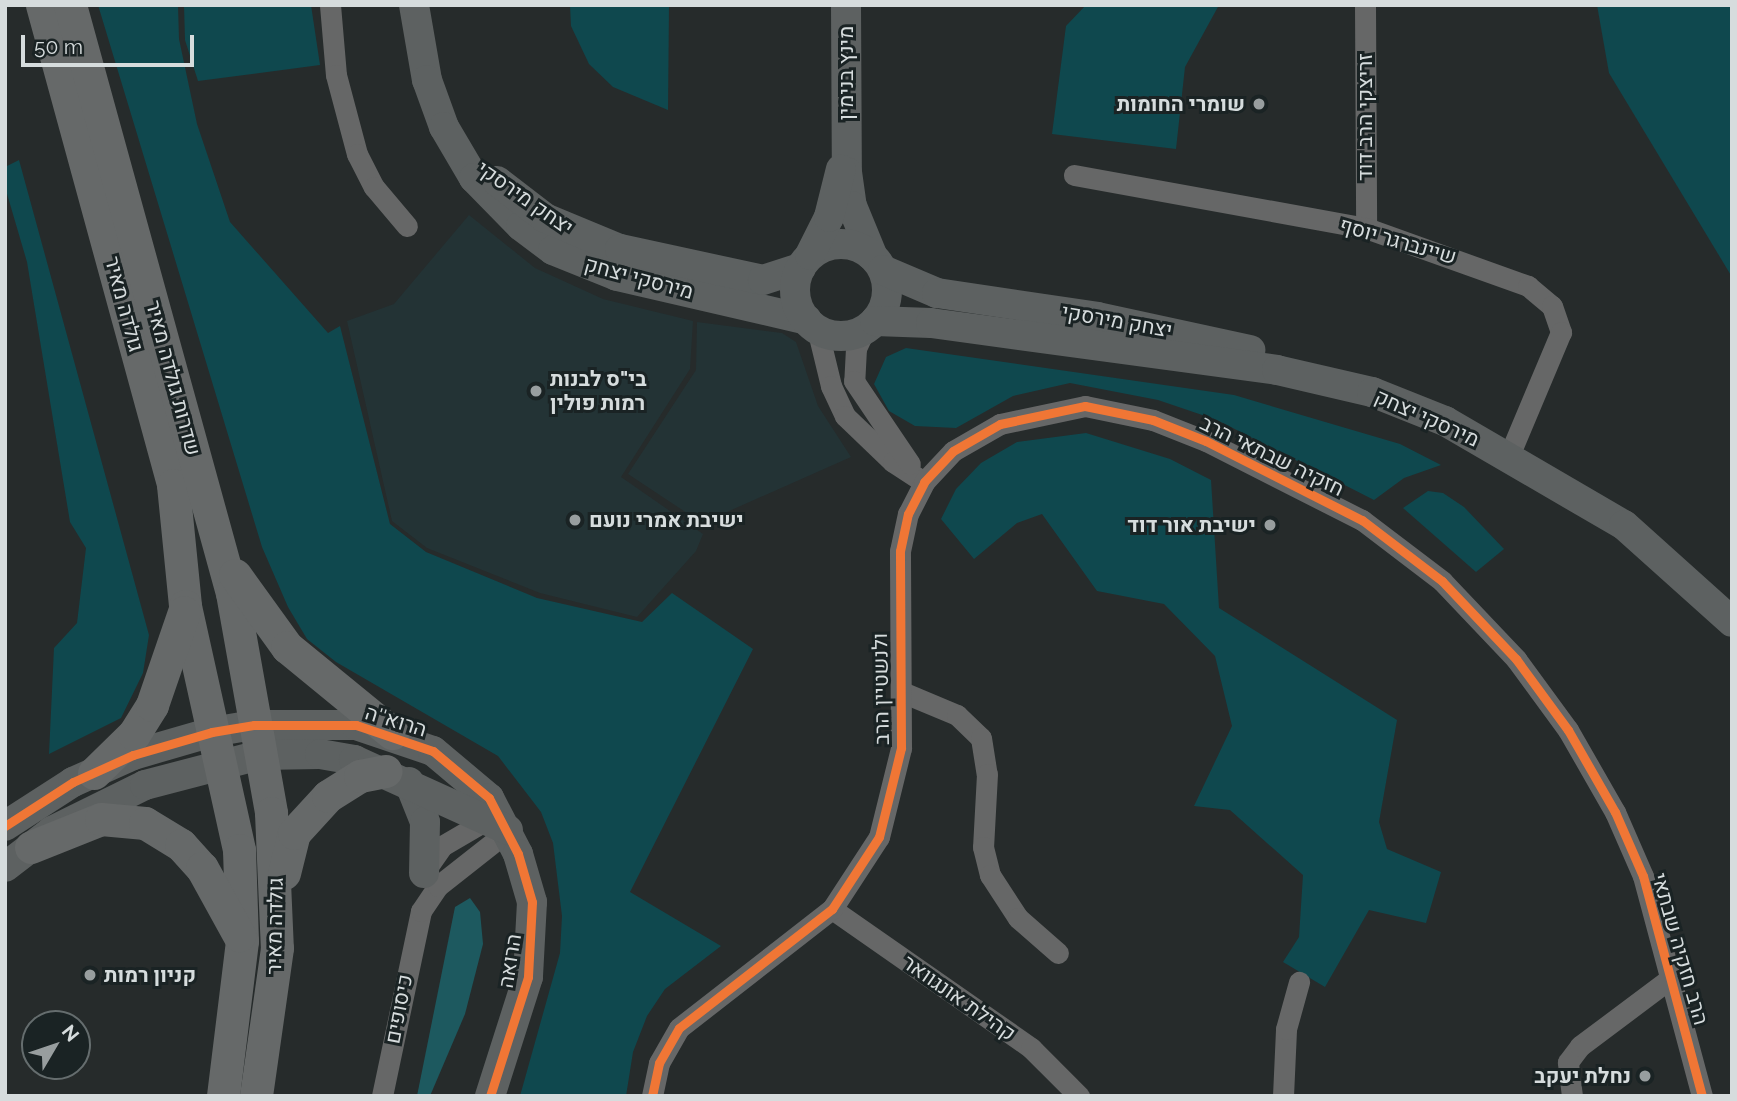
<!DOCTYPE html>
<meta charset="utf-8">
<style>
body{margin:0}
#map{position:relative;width:1737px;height:1101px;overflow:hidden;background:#262b2b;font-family:Raleway,Heebo,sans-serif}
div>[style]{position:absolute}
.built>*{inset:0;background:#233335}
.green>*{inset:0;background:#0f484e}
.forest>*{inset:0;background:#1d595f}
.street>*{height:21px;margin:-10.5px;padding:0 10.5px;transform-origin:10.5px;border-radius:10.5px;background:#666767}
.secondary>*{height:30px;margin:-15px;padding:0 15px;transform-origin:15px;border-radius:15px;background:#5d6161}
.secondary>.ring{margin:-15px;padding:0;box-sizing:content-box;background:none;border:30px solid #5d6161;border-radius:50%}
.primary>*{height:33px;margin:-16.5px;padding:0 16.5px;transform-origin:16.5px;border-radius:16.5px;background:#666969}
.cycleway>*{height:9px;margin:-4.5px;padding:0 4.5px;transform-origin:4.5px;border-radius:4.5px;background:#f07635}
.dots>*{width:19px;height:19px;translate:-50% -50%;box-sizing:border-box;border:4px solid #1a2324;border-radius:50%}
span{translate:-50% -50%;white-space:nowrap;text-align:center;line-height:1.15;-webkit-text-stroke:6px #1a2324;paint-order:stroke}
.street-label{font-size:21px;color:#d6dcdd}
.poi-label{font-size:21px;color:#d6dcdd;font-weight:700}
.right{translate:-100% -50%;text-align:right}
.left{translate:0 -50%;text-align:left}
.frame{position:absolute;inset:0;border:7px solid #d6dcdd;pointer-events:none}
.north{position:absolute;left:21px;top:1010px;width:70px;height:70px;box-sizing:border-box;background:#1a2324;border:2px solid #656d6e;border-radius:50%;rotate:51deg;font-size:19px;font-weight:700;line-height:28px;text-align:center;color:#d6dcdd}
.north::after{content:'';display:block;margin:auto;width:24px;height:32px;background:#989e9f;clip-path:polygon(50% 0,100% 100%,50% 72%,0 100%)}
.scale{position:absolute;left:21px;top:35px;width:173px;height:32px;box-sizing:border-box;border:4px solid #d6dcdd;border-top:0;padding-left:9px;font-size:21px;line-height:24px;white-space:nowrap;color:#d6dcdd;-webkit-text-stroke:5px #1a2324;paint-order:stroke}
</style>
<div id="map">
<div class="built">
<div style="clip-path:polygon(469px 215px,535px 268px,603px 299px,693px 321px,690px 369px,621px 477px,703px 534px,696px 551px,637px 617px,540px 593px,427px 548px,392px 521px,347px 321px,394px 304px)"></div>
<div style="clip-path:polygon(697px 322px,782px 333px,796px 342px,818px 406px,851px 457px,702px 523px,628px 474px,696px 370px)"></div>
</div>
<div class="green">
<div style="clip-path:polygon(98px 5px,178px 5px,179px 39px,197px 124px,230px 222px,328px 333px,340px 326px,390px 524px,426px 552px,537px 598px,642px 622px,672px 593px,753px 649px,630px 892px,721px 946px,665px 989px,647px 1016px,633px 1052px,626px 1096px,520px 1096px,560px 953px,562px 916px,553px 843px,541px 812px,498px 756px,336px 662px,307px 639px,288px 607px,262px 547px)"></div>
<div style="clip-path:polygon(184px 5px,311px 5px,320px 65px,198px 81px,185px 40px)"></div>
<div style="clip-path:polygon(570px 5px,669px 5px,668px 110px,613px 87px,589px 64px,571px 26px)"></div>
<div style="clip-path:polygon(1086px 5px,1219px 5px,1185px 67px,1176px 149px,1052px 134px,1066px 26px)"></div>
<div style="clip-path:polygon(1597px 5px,1732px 5px,1732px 277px,1609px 73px)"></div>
<div style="clip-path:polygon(19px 160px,149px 635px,143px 673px,121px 718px,49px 754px,54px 648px,77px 623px,86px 548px,70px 522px,27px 262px,5px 187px,5px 167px)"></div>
<div style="clip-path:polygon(906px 348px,1234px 395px,1400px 444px,1441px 465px,1404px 478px,1374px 500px,1217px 420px,1158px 400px,1070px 383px,1013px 396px,956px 428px,915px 426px,889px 411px,874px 384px,886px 357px)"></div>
<div style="clip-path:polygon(1086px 433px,1170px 459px,1211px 480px,1219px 608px,1397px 720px,1379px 822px,1387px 849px,1441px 872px,1426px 923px,1369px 910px,1325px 987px,1283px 962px,1299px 937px,1303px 875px,1230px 810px,1194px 806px,1232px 726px,1215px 656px,1164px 604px,1097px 591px,1042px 514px,1017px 523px,974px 559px,941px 519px,956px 489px,981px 463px,1017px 442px)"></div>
<div style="clip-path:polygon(1428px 491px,1443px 493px,1464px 507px,1504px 549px,1476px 572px,1403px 508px)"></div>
</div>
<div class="forest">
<div style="clip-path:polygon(470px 898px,480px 912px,483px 944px,465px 1014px,430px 1096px,417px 1096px,455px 907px)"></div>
</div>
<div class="street">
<div style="left:330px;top:5px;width:70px;rotate:85.1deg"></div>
<div style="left:336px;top:75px;width:82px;rotate:75.1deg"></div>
<div style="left:357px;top:154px;width:37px;rotate:63deg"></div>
<div style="left:374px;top:187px;width:51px;rotate:49.8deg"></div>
<div style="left:1365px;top:5px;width:223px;rotate:89.7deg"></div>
<div style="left:1074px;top:175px;width:297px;rotate:10.3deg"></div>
<div style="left:1366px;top:228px;width:172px;rotate:19.7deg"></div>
<div style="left:1528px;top:286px;width:31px;rotate:40deg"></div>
<div style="left:1552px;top:306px;width:28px;rotate:71deg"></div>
<div style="left:1561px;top:332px;width:134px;rotate:112.8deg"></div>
<div style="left:817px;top:328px;width:60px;rotate:76.4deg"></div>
<div style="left:831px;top:386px;width:33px;rotate:65deg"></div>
<div style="left:845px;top:416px;width:66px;rotate:43.8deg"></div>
<div style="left:893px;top:462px;width:37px;rotate:33deg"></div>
<div style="left:865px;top:329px;width:21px;rotate:115deg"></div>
<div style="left:856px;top:348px;width:33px;rotate:93deg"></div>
<div style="left:854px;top:381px;width:100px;rotate:56deg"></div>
<div style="left:902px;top:692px;width:60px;rotate:22.7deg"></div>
<div style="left:957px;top:715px;width:33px;rotate:44deg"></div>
<div style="left:981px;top:738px;width:36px;rotate:81deg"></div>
<div style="left:987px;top:774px;width:73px;rotate:93.1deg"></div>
<div style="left:983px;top:847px;width:29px;rotate:76deg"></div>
<div style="left:990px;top:875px;width:51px;rotate:56.9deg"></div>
<div style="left:1018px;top:918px;width:53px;rotate:41.2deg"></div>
<div style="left:424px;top:872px;width:32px;rotate:-55deg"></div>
<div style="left:442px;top:846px;width:61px;rotate:-30.3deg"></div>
<div style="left:832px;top:909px;width:243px;rotate:34.9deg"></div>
<div style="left:1031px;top:1048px;width:68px;rotate:45deg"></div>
<div style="left:382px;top:1096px;width:189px;rotate:-78.1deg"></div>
<div style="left:421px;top:911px;width:30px;rotate:-56deg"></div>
<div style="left:438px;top:886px;width:89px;rotate:-38.2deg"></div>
<div style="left:652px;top:1096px;width:34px;rotate:-78deg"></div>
<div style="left:659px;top:1063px;width:40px;rotate:-60.3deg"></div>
<div style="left:679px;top:1028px;width:194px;rotate:-37.9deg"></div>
<div style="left:832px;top:909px;width:86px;rotate:-56.9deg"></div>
<div style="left:879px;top:837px;width:92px;rotate:-76.1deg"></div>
<div style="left:901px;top:748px;width:197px;rotate:-90.3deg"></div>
<div style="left:900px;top:551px;width:38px;rotate:-78deg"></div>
<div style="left:908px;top:514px;width:36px;rotate:-63deg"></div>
<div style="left:924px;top:482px;width:42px;rotate:-46.9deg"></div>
<div style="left:953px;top:451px;width:54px;rotate:-29.9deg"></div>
<div style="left:1000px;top:424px;width:87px;rotate:-12deg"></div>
<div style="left:1085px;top:406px;width:69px;rotate:11.6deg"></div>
<div style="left:1153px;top:420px;width:57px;rotate:21.6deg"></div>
<div style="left:1206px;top:441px;width:175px;rotate:26.9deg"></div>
<div style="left:1362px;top:520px;width:101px;rotate:37.3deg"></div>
<div style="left:1442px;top:581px;width:108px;rotate:46.5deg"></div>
<div style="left:1516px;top:659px;width:88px;rotate:53.8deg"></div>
<div style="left:1568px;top:730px;width:95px;rotate:60.2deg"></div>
<div style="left:1615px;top:812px;width:70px;rotate:66.4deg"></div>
<div style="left:1643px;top:876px;width:228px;rotate:75deg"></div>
<div style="left:1283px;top:1096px;width:67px;rotate:-87.4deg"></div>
<div style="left:1286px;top:1029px;width:49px;rotate:-74.5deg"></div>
<div style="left:1572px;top:1096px;width:34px;rotate:-97deg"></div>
<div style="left:1568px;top:1062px;width:20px;rotate:-53deg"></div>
<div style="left:1580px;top:1046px;width:114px;rotate:-36.8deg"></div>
</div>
<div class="secondary">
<div style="left:414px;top:5px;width:76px;rotate:80.2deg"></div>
<div style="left:427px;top:80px;width:50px;rotate:70.1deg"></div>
<div style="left:444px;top:127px;width:59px;rotate:59.5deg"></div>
<div style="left:474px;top:178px;width:67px;rotate:45.6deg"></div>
<div style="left:521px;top:226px;width:40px;rotate:37deg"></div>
<div style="left:553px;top:250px;width:69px;rotate:22.1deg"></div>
<div style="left:617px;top:276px;width:195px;rotate:13deg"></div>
<div style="left:846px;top:5px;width:167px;rotate:89.7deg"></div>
<div style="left:847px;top:172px;width:34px;rotate:82deg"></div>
<div style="left:852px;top:206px;width:55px;rotate:67.6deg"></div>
<div style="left:497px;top:181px;width:61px;rotate:37.6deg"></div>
<div style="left:545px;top:218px;width:81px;rotate:22.5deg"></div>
<div style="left:620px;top:249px;width:146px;rotate:12.2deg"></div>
<div style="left:763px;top:280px;width:40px;rotate:-18deg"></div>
<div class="ring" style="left:795px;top:244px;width:62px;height:62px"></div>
<div style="left:810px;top:255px;width:42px;rotate:-63.4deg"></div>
<div style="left:829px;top:217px;width:49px;rotate:-76deg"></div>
<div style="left:883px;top:270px;width:59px;rotate:23.1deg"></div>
<div style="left:937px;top:293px;width:162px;rotate:8.5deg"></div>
<div style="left:1097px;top:317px;width:157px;rotate:12.2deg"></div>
<div style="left:875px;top:321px;width:56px;rotate:2deg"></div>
<div style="left:931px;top:323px;width:349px;rotate:7.7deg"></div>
<div style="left:1277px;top:370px;width:98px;rotate:13deg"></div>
<div style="left:1372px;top:392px;width:79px;rotate:21.7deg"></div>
<div style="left:1445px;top:421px;width:207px;rotate:30.2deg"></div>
<div style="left:1624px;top:525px;width:145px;rotate:41.9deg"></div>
<div style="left:409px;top:782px;width:43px;rotate:68.2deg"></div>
<div style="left:425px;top:822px;width:51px;rotate:91.1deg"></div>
<div style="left:5px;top:826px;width:81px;rotate:-32.9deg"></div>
<div style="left:73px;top:782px;width:66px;rotate:-24.2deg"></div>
<div style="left:133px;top:755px;width:82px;rotate:-16.2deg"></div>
<div style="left:212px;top:732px;width:43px;rotate:-9.5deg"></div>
<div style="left:254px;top:725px;width:102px"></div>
<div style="left:356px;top:725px;width:81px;rotate:18.7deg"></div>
<div style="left:433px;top:751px;width:73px;rotate:40deg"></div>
<div style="left:489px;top:798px;width:63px;rotate:62.6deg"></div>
<div style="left:518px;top:854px;width:50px;rotate:73.7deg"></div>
<div style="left:532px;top:902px;width:75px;rotate:93.1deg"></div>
<div style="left:528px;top:977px;width:125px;rotate:107.7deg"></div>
<div style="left:5px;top:867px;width:59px;rotate:-37.5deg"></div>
<div style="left:52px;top:831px;width:104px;rotate:-26.3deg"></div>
<div style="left:145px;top:785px;width:119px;rotate:-14.6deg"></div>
<div style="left:260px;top:755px;width:60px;rotate:-1deg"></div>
<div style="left:320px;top:754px;width:35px;rotate:10deg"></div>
<div style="left:354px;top:760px;width:169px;rotate:24.4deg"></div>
</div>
<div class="primary">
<div style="left:42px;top:5px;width:498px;rotate:74.7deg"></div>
<div style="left:173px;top:485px;width:122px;rotate:84.3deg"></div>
<div style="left:185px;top:606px;width:250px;rotate:77.5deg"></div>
<div style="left:239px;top:850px;width:91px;rotate:88.1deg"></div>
<div style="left:242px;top:941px;width:156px;rotate:97deg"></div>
<div style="left:70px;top:5px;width:610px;rotate:74.6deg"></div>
<div style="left:232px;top:593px;width:223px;rotate:79.9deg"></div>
<div style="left:271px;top:813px;width:135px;rotate:87.5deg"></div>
<div style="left:277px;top:948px;width:149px;rotate:98.1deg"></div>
<div style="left:235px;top:575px;width:89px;rotate:54.2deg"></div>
<div style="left:287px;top:647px;width:136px;rotate:39.3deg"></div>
<div style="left:94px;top:773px;width:56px;rotate:-44.3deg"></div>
<div style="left:134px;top:734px;width:34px;rotate:-58deg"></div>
<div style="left:152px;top:705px;width:98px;rotate:-71deg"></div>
<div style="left:31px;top:847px;width:75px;rotate:-21.8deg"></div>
<div style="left:101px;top:819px;width:44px;rotate:5.2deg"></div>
<div style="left:145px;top:823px;width:42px;rotate:31.4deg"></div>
<div style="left:181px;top:845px;width:31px;rotate:48deg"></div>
<div style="left:202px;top:868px;width:77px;rotate:61.1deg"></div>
<div style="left:284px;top:873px;width:41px;rotate:-76deg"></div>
<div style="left:294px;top:833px;width:50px;rotate:-47.4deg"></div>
<div style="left:328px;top:796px;width:38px;rotate:-32deg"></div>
<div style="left:360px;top:776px;width:26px;rotate:-11deg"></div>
</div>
<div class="cycleway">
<div style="left:5px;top:826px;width:81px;rotate:-32.9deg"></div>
<div style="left:73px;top:782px;width:66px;rotate:-24.2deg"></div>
<div style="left:133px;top:755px;width:82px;rotate:-16.2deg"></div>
<div style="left:212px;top:732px;width:43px;rotate:-9.5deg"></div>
<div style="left:254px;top:725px;width:102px"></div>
<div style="left:356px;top:725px;width:81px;rotate:18.7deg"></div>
<div style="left:433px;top:751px;width:73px;rotate:40deg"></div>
<div style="left:489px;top:798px;width:63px;rotate:62.6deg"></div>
<div style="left:518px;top:854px;width:50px;rotate:73.7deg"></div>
<div style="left:532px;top:902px;width:75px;rotate:93.1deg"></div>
<div style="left:528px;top:977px;width:125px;rotate:107.7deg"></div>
<div style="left:652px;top:1096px;width:34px;rotate:-78deg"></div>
<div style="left:659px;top:1063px;width:40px;rotate:-60.3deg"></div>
<div style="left:679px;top:1028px;width:194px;rotate:-37.9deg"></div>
<div style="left:832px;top:909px;width:86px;rotate:-56.9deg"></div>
<div style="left:879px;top:837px;width:92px;rotate:-76.1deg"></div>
<div style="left:901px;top:748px;width:197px;rotate:-90.3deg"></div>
<div style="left:900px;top:551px;width:38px;rotate:-78deg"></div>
<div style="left:908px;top:514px;width:36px;rotate:-63deg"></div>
<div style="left:924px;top:482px;width:42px;rotate:-46.9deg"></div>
<div style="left:953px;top:451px;width:54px;rotate:-29.9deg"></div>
<div style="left:1000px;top:424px;width:87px;rotate:-12deg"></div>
<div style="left:1085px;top:406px;width:69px;rotate:11.6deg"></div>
<div style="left:1153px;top:420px;width:57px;rotate:21.6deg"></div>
<div style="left:1206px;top:441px;width:175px;rotate:26.9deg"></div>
<div style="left:1362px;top:520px;width:101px;rotate:37.3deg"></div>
<div style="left:1442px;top:581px;width:108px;rotate:46.5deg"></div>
<div style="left:1516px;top:659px;width:88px;rotate:53.8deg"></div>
<div style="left:1568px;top:730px;width:95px;rotate:60.2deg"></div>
<div style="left:1615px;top:812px;width:70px;rotate:66.4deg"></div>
<div style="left:1643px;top:876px;width:228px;rotate:75deg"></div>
</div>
<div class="dots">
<div style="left:1259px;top:104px;background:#989e9f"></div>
<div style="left:536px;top:391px;background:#989e9f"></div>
<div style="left:575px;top:520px;background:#989e9f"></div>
<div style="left:1270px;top:525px;background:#989e9f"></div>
<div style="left:90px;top:975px;background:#989e9f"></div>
<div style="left:1645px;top:1076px;background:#989e9f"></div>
</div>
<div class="street-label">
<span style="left:846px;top:73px;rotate:-90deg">מינץ בנימין</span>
<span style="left:1365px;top:117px;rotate:-90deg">זריצקי הרב דוד</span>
<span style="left:525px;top:198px;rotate:35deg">יצחק מירסקי</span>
<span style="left:1398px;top:241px;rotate:16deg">שיינברגר יוסף</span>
<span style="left:639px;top:278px;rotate:15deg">מירסקי יצחק</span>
<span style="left:124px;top:304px;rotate:75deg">גולדה מאיר</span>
<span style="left:1117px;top:321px;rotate:10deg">יצחק מירסקי</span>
<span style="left:173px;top:378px;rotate:75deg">שדרות גולדה מאיר</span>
<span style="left:1427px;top:418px;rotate:24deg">מירסקי יצחק</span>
<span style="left:1272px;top:456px;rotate:26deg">חזקיה שבתאי הרב</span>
<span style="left:881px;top:689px;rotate:-91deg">ולנשטיין הרב</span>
<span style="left:396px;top:721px;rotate:17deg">הרוא''ה</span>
<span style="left:275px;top:926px;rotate:-89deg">גולדה מאיר</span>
<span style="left:1680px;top:949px;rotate:74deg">הרב חזקיה שבתאי</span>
<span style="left:510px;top:961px;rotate:-81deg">הרואה</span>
<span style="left:959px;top:998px;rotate:35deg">קהילת אונגוואר</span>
<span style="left:399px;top:1009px;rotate:-79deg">כיסופים</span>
</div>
<div class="poi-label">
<span class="right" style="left:1245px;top:104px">שומרי החומות</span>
<span class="left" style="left:550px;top:391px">בי"ס לבנות<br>רמות פולין</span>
<span class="left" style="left:589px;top:520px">ישיבת אמרי נועם</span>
<span class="right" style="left:1256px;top:525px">ישיבת אור דוד</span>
<span class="left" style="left:104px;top:975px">קניון רמות</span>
<span class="right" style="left:1631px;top:1076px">נחלת יעקב</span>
</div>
<div class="frame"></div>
<div class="north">N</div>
<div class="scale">50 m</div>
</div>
